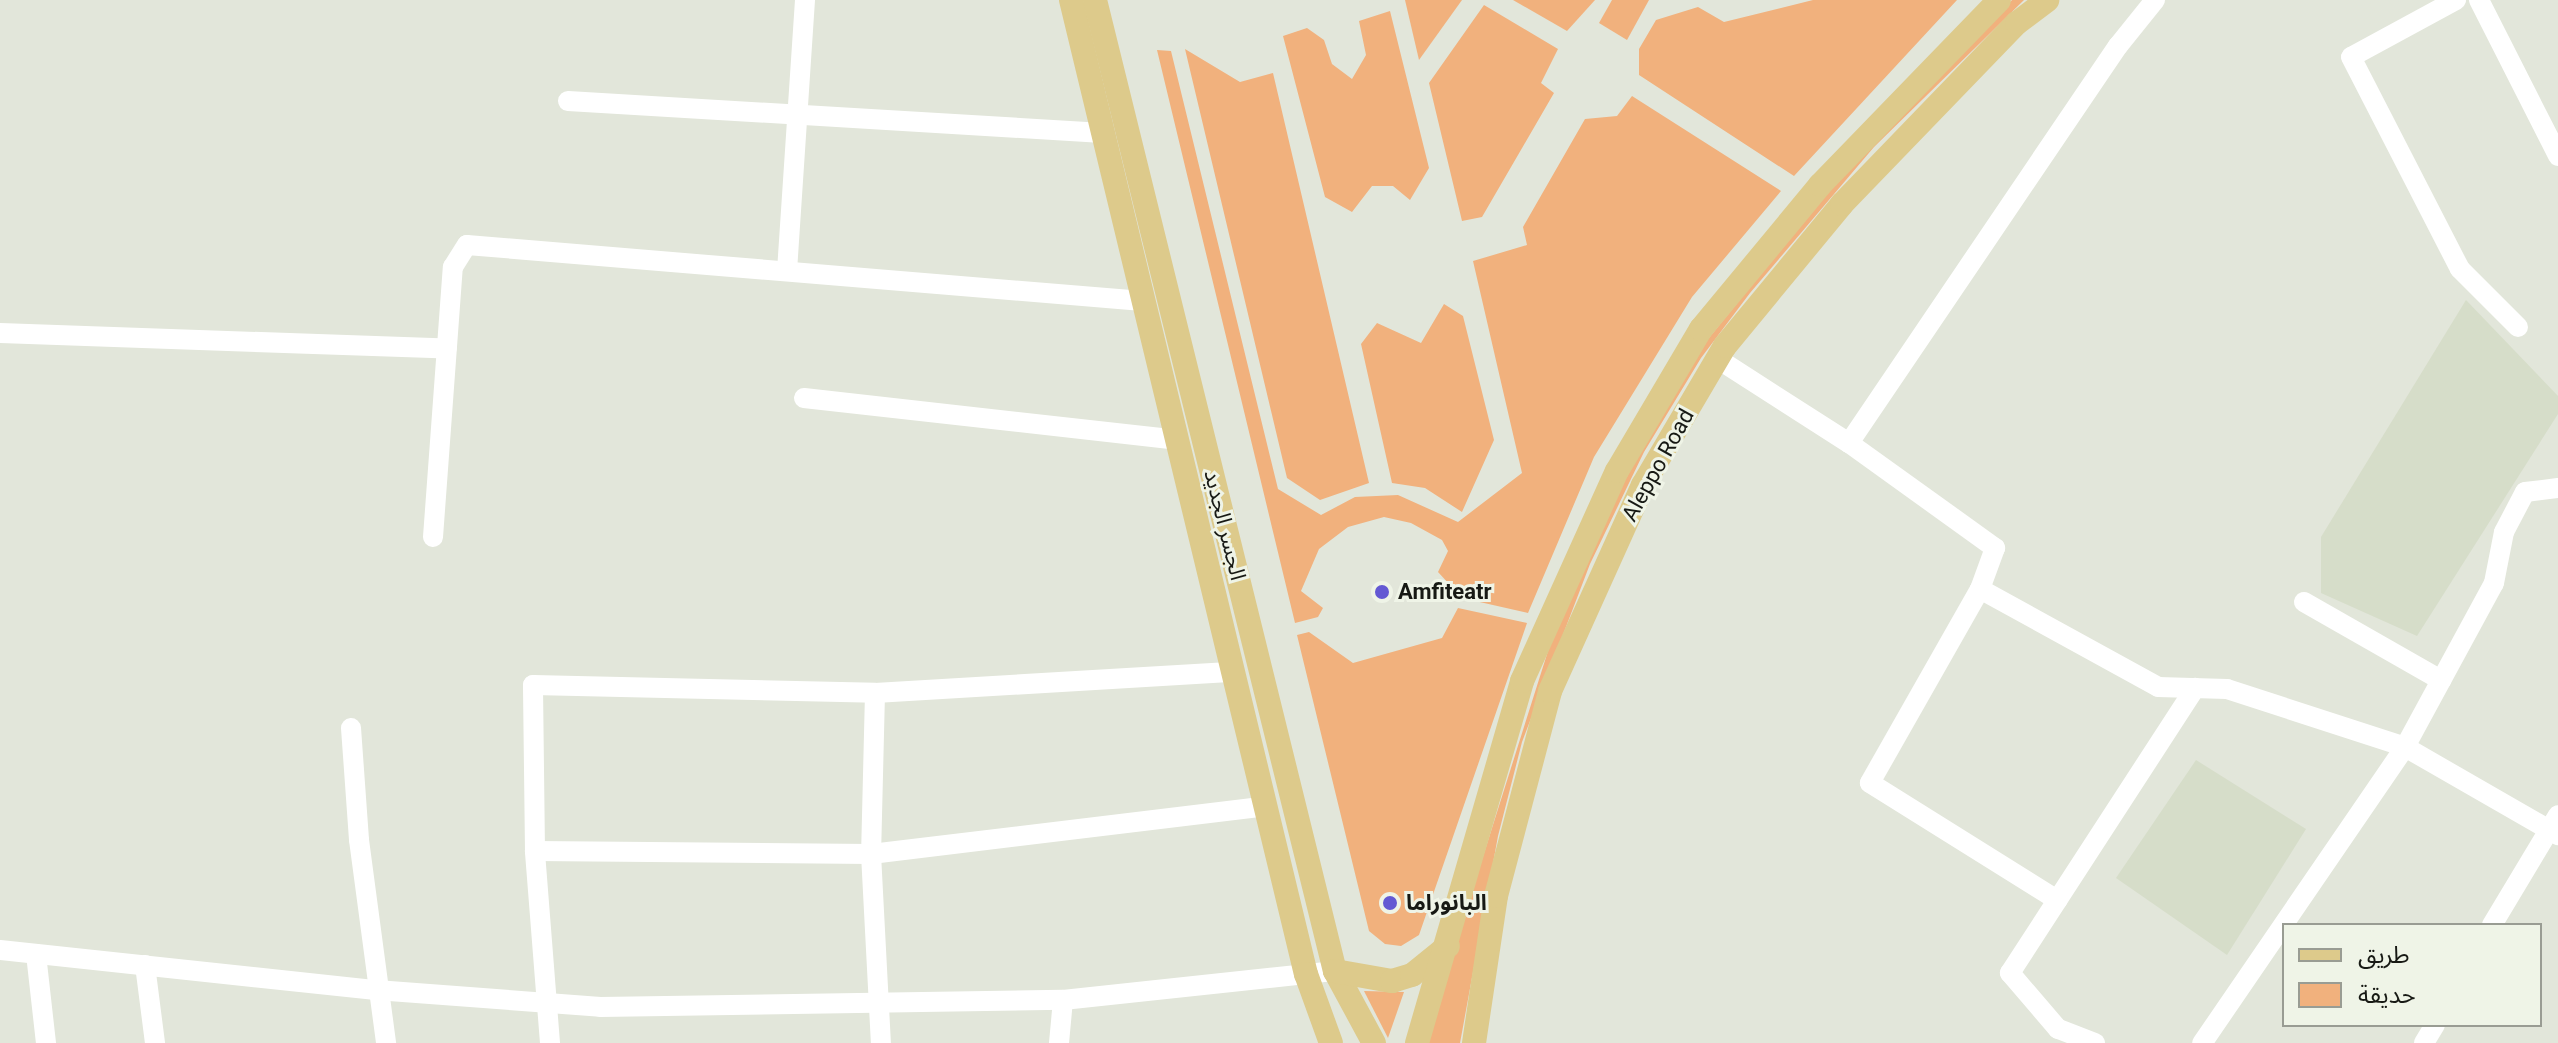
<!DOCTYPE html>
<meta charset="utf-8">
<style>
body{margin:0}
#map{position:relative;width:2558px;height:1043px;overflow:hidden;background:#e2e6da;font-family:Roboto,"Noto Sans Arabic",sans-serif}
div>[style]{position:absolute}
.built>*{inset:0;background:#d6ddc9}
.green>*{inset:0;background:#f1b17d}
.minor>*{height:20px;margin:-10px;padding:0 10px;transform-origin:10px;border-radius:10px;background:#fff}
.major>*{height:24px;margin:-12px;padding:0 12px;transform-origin:12px;border-radius:12px;background:#ddca8b}
.dots>*{width:22px;height:22px;translate:-50% -50%;box-sizing:border-box;border:4px solid #eff4e7;border-radius:50%}
span{translate:-50% -50%;white-space:nowrap;text-align:center;line-height:1.15;-webkit-text-stroke:6px #eff4e7;paint-order:stroke}
.street-label{font-size:22px;color:#171914}
.poi-label{font-size:22px;color:#171914;font-weight:700}
.left{translate:0 -50%;text-align:left}
.legend{position:absolute;left:2282px;top:923px;width:260px;height:104px;box-sizing:border-box;background:#eff4e7;border:2px solid #999c93;margin:0;padding:10px 14px;list-style:none;font-size:24px;color:#171914}
.legend li{display:flex;align-items:center;gap:16px;height:40px}
.legend b{width:40px;border:2px solid #999c93}
</style>
<div id="map">
<div class="built">
<div style="clip-path:polygon(2466px 300px,2558px 396px,2558px 414px,2417px 636px,2321px 593px,2321px 537px)"></div>
<div style="clip-path:polygon(2196px 760px,2306px 829px,2227px 955px,2116px 878px)"></div>
</div>
<div class="green">
<div style="clip-path:polygon(1405px 0,1462px 0,1419px 60px)"></div>
<div style="clip-path:polygon(1513px 0,1595px 0,1567px 31px)"></div>
<div style="clip-path:polygon(1612px 0,1649px 0,1627px 40px,1599px 23px)"></div>
<div style="clip-path:polygon(1813px 0,1957px 0,1794px 176px,1639px 75px,1639px 49px,1656px 20px,1698px 7px,1724px 22px)"></div>
<div style="clip-path:polygon(2012px 0,2024px 0,1874px 147px,1750px 293px,1701px 358px,1644px 452px,1590px 564px,1522px 742px,1498px 836px,1460px 1043px,1424px 1043px,1548px 651px,1585px 560px,1648px 434px,1696px 354px,1826px 193px)"></div>
<div style="clip-path:polygon(1484px 5px,1558px 49px,1541px 83px,1554px 93px,1482px 217px,1462px 221px,1429px 83px)"></div>
<div style="clip-path:polygon(1390px 11px,1429px 168px,1410px 200px,1393px 186px,1372px 186px,1352px 212px,1325px 197px,1283px 36px,1307px 28px,1324px 40px,1332px 64px,1352px 79px,1366px 55px,1359px 21px)"></div>
<div style="clip-path:polygon(1185px 49px,1240px 82px,1273px 73px,1369px 483px,1320px 500px,1287px 478px)"></div>
<div style="clip-path:polygon(1157px 50px,1171px 51px,1278px 489px,1321px 515px,1355px 497px,1398px 495px,1458px 522px,1522px 473px,1473px 261px,1527px 245px,1523px 227px,1585px 119px,1617px 116px,1632px 96px,1781px 191px,1692px 297px,1594px 457px,1528px 613px,1462px 598px,1438px 572px,1448px 551px,1442px 540px,1411px 523px,1384px 517px,1348px 527px,1319px 549px,1301px 591px,1323px 608px,1318px 617px,1295px 623px)"></div>
<div style="clip-path:polygon(1444px 304px,1463px 316px,1494px 440px,1462px 512px,1425px 488px,1392px 483px,1361px 344px,1377px 323px,1421px 343px)"></div>
<div style="clip-path:polygon(1458px 608px,1527px 623px,1419px 935px,1401px 946px,1385px 944px,1369px 931px,1297px 635px,1309px 632px,1353px 663px,1442px 638px)"></div>
<div style="clip-path:polygon(1364px 991px,1404px 992px,1388px 1038px)"></div>
</div>
<div class="minor">
<div style="left:2456px;top:0;width:119px;rotate:151.5deg"></div>
<div style="left:2351px;top:57px;width:238px;rotate:62.8deg"></div>
<div style="left:2460px;top:269px;width:82px;rotate:45deg"></div>
<div style="left:2479px;top:0;width:175px;rotate:63.1deg"></div>
<div style="left:568px;top:101px;width:536px;rotate:3.42deg"></div>
<div style="left:787px;top:271px;width:272px;rotate:-86.2deg"></div>
<div style="left:0;top:333px;width:447px;rotate:2deg"></div>
<div style="left:1718px;top:359px;width:156px;rotate:32.7deg"></div>
<div style="left:1849px;top:443px;width:180px;rotate:35.7deg"></div>
<div style="left:1995px;top:548px;width:44px;rotate:110.1deg"></div>
<div style="left:1980px;top:589px;width:223px;rotate:119.6deg"></div>
<div style="left:1870px;top:783px;width:221px;rotate:32deg"></div>
<div style="left:804px;top:398px;width:375px;rotate:6.4deg"></div>
<div style="left:1849px;top:443px;width:480px;rotate:-55.9deg"></div>
<div style="left:2118px;top:46px;width:59px;rotate:-51.2deg"></div>
<div style="left:2558px;top:488px;width:33px;rotate:173deg"></div>
<div style="left:2525px;top:492px;width:45px;rotate:117.7deg"></div>
<div style="left:2504px;top:532px;width:52px;rotate:101.1deg"></div>
<div style="left:2494px;top:583px;width:187px;rotate:118.5deg"></div>
<div style="left:2405px;top:747px;width:177px;rotate:29.9deg"></div>
<div style="left:433px;top:537px;width:271px;rotate:-85.8deg"></div>
<div style="left:453px;top:267px;width:26px;rotate:-58deg"></div>
<div style="left:467px;top:245px;width:678px;rotate:4.74deg"></div>
<div style="left:1980px;top:589px;width:203px;rotate:28.8deg"></div>
<div style="left:2158px;top:687px;width:69px;rotate:1.7deg"></div>
<div style="left:2227px;top:689px;width:187px;rotate:18deg"></div>
<div style="left:2405px;top:747px;width:359px;rotate:124.4deg"></div>
<div style="left:2304px;top:602px;width:158px;rotate:29.7deg"></div>
<div style="left:875px;top:693px;width:161px;rotate:91.4deg"></div>
<div style="left:871px;top:854px;width:189px;rotate:87deg"></div>
<div style="left:351px;top:728px;width:112px;rotate:85.9deg"></div>
<div style="left:359px;top:840px;width:205px;rotate:82.4deg"></div>
<div style="left:535px;top:851px;width:336px;rotate:0.5deg"></div>
<div style="left:871px;top:854px;width:397px;rotate:-6.9deg"></div>
<div style="left:2492px;top:925px;width:128px;rotate:-59deg"></div>
<div style="left:0;top:950px;width:378px;rotate:6.1deg"></div>
<div style="left:376px;top:990px;width:225px;rotate:4.3deg"></div>
<div style="left:600px;top:1007px;width:463px;rotate:-0.9deg"></div>
<div style="left:1063px;top:1000px;width:274px;rotate:-6.1deg"></div>
<div style="left:36px;top:954px;width:90px;rotate:83.6deg"></div>
<div style="left:145px;top:965px;width:79px;rotate:82.7deg"></div>
<div style="left:550px;top:1043px;width:193px;rotate:-94.5deg"></div>
<div style="left:535px;top:851px;width:166px;rotate:-90.7deg"></div>
<div style="left:533px;top:685px;width:342px;rotate:1.3deg"></div>
<div style="left:875px;top:693px;width:359px;rotate:-3.4deg"></div>
<div style="left:1059px;top:1043px;width:43px;rotate:-84.7deg"></div>
<div style="left:2095px;top:1043px;width:40px;rotate:-159deg"></div>
<div style="left:2058px;top:1029px;width:74px;rotate:-130.6deg"></div>
<div style="left:2010px;top:973px;width:340px;rotate:-57deg"></div>
<div style="left:2424px;top:1043px;width:21px;rotate:-59deg"></div>
</div>
<div class="major">
<div style="left:1071px;top:0;width:1002px;rotate:76.44deg"></div>
<div style="left:1306px;top:974px;width:73px;rotate:70.1deg"></div>
<div style="left:1095px;top:0;width:1000px;rotate:76.12deg"></div>
<div style="left:1335px;top:971px;width:82px;rotate:61.6deg"></div>
<div style="left:1335px;top:971px;width:58px;rotate:10deg"></div>
<div style="left:1392px;top:981px;width:21px;rotate:-17deg"></div>
<div style="left:1412px;top:975px;width:46px;rotate:-38.9deg"></div>
<div style="left:1417px;top:1043px;width:377px;rotate:-73.8deg"></div>
<div style="left:1522px;top:681px;width:230px;rotate:-65.7deg"></div>
<div style="left:1617px;top:471px;width:165px;rotate:-59.4deg"></div>
<div style="left:1701px;top:329px;width:187px;rotate:-50.4deg"></div>
<div style="left:1820px;top:185px;width:257px;rotate:-45.9deg"></div>
<div style="left:1474px;top:1043px;width:149px;rotate:-81.5deg"></div>
<div style="left:1496px;top:896px;width:212px;rotate:-75.2deg"></div>
<div style="left:1550px;top:691px;width:226px;rotate:-65.7deg"></div>
<div style="left:1643px;top:485px;width:161px;rotate:-59.5deg"></div>
<div style="left:1725px;top:346px;width:184px;rotate:-50.5deg"></div>
<div style="left:1842px;top:204px;width:252px;rotate:-46deg"></div>
<div style="left:2017px;top:23px;width:38px;rotate:-37deg"></div>
</div>
<div class="dots">
<div style="left:1382px;top:592px;background:#6459d3"></div>
<div style="left:1390px;top:903px;background:#6459d3"></div>
</div>
<div class="street-label">
<span style="left:1658px;top:465px;rotate:-61deg">Aleppo Road</span>
<span style="left:1225px;top:525px;rotate:76deg">الجسر الجديد</span>
</div>
<div class="poi-label">
<span class="left" style="left:1398px;top:592px">Amfiteatr</span>
<span class="left" style="left:1406px;top:903px">البانوراما</span>
</div>
<ul class="legend">
<li><b style="height:10px;background:#ddca8b"></b>طريق</li>
<li><b style="height:22px;background:#f1b17d"></b>حديقة</li>
</ul>
</div>
